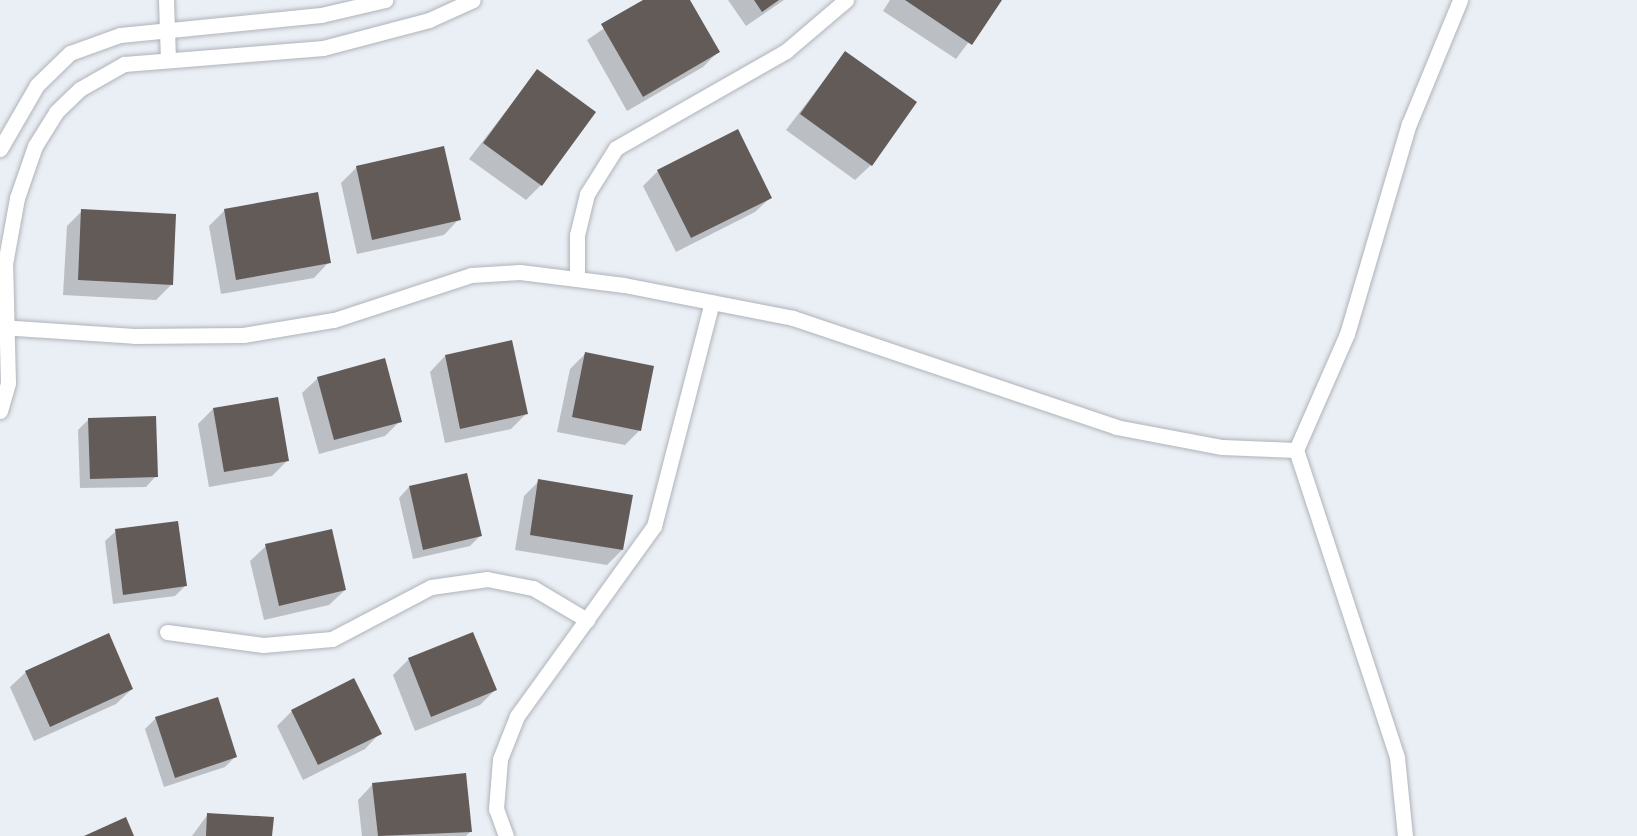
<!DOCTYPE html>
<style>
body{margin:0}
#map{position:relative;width:1637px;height:836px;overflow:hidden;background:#eaeff5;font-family:Commissioner,sans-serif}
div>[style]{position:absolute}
.shadow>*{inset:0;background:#0003}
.building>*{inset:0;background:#625b58}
.roads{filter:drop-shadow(0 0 2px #afb3b9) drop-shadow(0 0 2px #afb3b9)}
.service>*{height:15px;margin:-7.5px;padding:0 7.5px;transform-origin:7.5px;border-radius:7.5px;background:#fff}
span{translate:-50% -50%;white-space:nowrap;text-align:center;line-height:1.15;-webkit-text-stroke:6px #fff;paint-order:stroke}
</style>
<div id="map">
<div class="shadow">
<div style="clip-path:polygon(646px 0,688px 0,718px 52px,703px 67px,627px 111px,587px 40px)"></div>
<div style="clip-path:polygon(728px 0,784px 0,746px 26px)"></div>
<div style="clip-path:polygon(890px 0,1000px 0,956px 59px,883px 11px)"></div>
<div style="clip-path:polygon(845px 53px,871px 165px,855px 180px,786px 130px)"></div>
<div style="clip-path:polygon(537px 71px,541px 185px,526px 200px,469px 159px)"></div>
<div style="clip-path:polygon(357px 167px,459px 219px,444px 235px,357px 254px,341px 183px)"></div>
<div style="clip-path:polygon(658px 171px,771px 197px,755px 212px,676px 252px,643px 186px)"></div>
<div style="clip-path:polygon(82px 211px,171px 285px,156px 300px,63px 295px,67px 226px)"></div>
<div style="clip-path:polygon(224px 211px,329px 262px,314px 278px,221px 294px,209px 226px)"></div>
<div style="clip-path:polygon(585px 354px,640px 430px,625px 445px,557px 432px,570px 369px)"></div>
<div style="clip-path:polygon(445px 356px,526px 414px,511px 429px,445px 443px,430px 372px)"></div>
<div style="clip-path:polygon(318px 378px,400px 421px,385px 436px,319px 454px,302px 393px)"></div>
<div style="clip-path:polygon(213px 409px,287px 461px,272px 476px,209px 487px,198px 424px)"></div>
<div style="clip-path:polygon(89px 419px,156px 476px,146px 487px,80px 488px,78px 430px)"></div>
<div style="clip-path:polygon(539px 481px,622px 550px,607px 565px,515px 550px,524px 496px)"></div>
<div style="clip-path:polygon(409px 487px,480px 536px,470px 546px,413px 559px,399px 498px)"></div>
<div style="clip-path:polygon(116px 531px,185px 586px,175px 596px,113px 604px,105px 541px)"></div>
<div style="clip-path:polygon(266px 546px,345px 590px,329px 605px,264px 620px,250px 561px)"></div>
<div style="clip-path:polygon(473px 634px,495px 690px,480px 705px,415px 731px,393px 675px,408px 660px)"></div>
<div style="clip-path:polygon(26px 672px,132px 689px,116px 704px,34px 741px,10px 687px)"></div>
<div style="clip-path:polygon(292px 711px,380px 733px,365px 749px,303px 780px,277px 726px)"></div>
<div style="clip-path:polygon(156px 718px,235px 757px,225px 767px,164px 787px,145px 729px)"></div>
<div style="clip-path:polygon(373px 784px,471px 831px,466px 836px,362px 836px,358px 800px)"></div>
<div style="clip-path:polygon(208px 814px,271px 836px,192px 836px)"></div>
</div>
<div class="building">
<div style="clip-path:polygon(643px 0,690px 0,720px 52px,643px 97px,601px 24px)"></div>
<div style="clip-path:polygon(754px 0,779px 0,762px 12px)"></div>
<div style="clip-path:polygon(905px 0,1002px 0,972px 45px)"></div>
<div style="clip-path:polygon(845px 51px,917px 102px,872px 166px,800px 114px)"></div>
<div style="clip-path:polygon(537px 69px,596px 112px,542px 186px,483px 143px)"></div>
<div style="clip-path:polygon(738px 129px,772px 198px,691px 238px,657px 170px)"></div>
<div style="clip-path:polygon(444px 146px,461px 220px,372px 240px,356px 166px)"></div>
<div style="clip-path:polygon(318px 192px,331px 263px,236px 280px,224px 209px)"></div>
<div style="clip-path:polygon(81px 209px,176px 214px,173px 285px,78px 280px)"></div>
<div style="clip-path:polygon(512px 340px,528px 414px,460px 429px,445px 355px)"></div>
<div style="clip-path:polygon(585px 352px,654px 366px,641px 431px,572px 417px)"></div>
<div style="clip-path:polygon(385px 358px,402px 422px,334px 440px,317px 377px)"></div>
<div style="clip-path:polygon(278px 397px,289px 461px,224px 472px,213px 408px)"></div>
<div style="clip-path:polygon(156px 416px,158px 477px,90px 479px,88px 418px)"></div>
<div style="clip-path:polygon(467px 473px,482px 536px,423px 550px,409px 486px)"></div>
<div style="clip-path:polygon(538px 479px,633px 495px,623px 550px,530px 535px)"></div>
<div style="clip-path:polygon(178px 521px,187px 586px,123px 595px,115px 529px)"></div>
<div style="clip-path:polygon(332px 529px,346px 590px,279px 606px,265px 544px)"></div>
<div style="clip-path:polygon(473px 632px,497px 690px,431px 717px,408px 658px)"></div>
<div style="clip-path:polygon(109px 633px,133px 689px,50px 727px,25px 671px)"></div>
<div style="clip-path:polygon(354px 678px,382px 734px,318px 765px,291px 710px)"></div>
<div style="clip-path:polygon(218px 697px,237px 757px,175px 778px,155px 717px)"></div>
<div style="clip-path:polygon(466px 773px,472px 832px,378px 836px,372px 783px)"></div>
<div style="clip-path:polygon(207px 813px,274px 817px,272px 836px,206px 836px)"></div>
<div style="clip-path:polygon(126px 817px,134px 836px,84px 836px)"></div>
</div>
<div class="roads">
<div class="service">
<div style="left:166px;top:0;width:59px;rotate:88.1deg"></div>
<div style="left:0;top:149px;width:74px;rotate:-60deg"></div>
<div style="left:37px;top:85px;width:46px;rotate:-44.1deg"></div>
<div style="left:70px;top:53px;width:53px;rotate:-19.8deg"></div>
<div style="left:120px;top:35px;width:202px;rotate:-5.7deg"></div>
<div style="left:321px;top:15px;width:66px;rotate:-13.2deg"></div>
<div style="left:577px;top:279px;width:44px;rotate:-90deg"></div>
<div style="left:577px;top:235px;width:42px;rotate:-76.3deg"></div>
<div style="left:587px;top:194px;width:54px;rotate:-57.8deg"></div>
<div style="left:616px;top:148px;width:196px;rotate:-29.7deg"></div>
<div style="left:786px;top:51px;width:79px;rotate:-40.4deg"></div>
<div style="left:0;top:327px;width:134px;rotate:3.8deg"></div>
<div style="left:134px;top:336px;width:109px;rotate:-0.5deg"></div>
<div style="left:243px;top:335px;width:92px;rotate:-9.4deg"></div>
<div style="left:334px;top:320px;width:144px;rotate:-18.2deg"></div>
<div style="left:471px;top:275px;width:49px;rotate:-3.5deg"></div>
<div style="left:520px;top:272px;width:105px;rotate:7.1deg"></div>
<div style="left:624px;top:285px;width:172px;rotate:11deg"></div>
<div style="left:793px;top:318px;width:341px;rotate:18.6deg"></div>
<div style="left:1116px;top:427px;width:108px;rotate:10.7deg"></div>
<div style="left:1222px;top:447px;width:74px;rotate:2.3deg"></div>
<div style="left:0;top:411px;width:29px;rotate:-74deg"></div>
<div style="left:8px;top:383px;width:119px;rotate:-91.4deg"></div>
<div style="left:5px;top:264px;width:67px;rotate:-79.7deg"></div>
<div style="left:17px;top:198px;width:55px;rotate:-70.9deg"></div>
<div style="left:35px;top:146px;width:40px;rotate:-58deg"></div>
<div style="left:56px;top:112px;width:33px;rotate:-44deg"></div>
<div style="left:80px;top:89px;width:51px;rotate:-29.6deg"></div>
<div style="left:124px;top:64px;width:200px;rotate:-4.6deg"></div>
<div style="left:323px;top:48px;width:110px;rotate:-14.8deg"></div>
<div style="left:429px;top:20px;width:48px;rotate:-24.4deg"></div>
<div style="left:167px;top:632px;width:97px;rotate:7.7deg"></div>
<div style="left:263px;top:645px;width:69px;rotate:-5deg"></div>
<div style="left:332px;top:639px;width:112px;rotate:-27.7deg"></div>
<div style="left:431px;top:587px;width:57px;rotate:-8.1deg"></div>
<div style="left:487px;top:579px;width:47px;rotate:11.1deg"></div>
<div style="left:533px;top:588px;width:63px;rotate:30.7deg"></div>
<div style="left:506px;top:836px;width:29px;rotate:-110deg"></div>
<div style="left:496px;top:809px;width:50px;rotate:-85.4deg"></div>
<div style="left:500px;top:759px;width:46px;rotate:-68.4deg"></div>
<div style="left:517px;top:716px;width:234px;rotate:-54.2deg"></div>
<div style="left:654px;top:526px;width:231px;rotate:-75.5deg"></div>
<div style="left:1405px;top:836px;width:79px;rotate:-95.8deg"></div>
<div style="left:1397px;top:757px;width:323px;rotate:-108.2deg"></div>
<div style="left:1296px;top:450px;width:127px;rotate:-66.3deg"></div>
<div style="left:1347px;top:334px;width:219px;rotate:-73.6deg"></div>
<div style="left:1409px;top:124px;width:134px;rotate:-67.6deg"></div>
</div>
</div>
</div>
